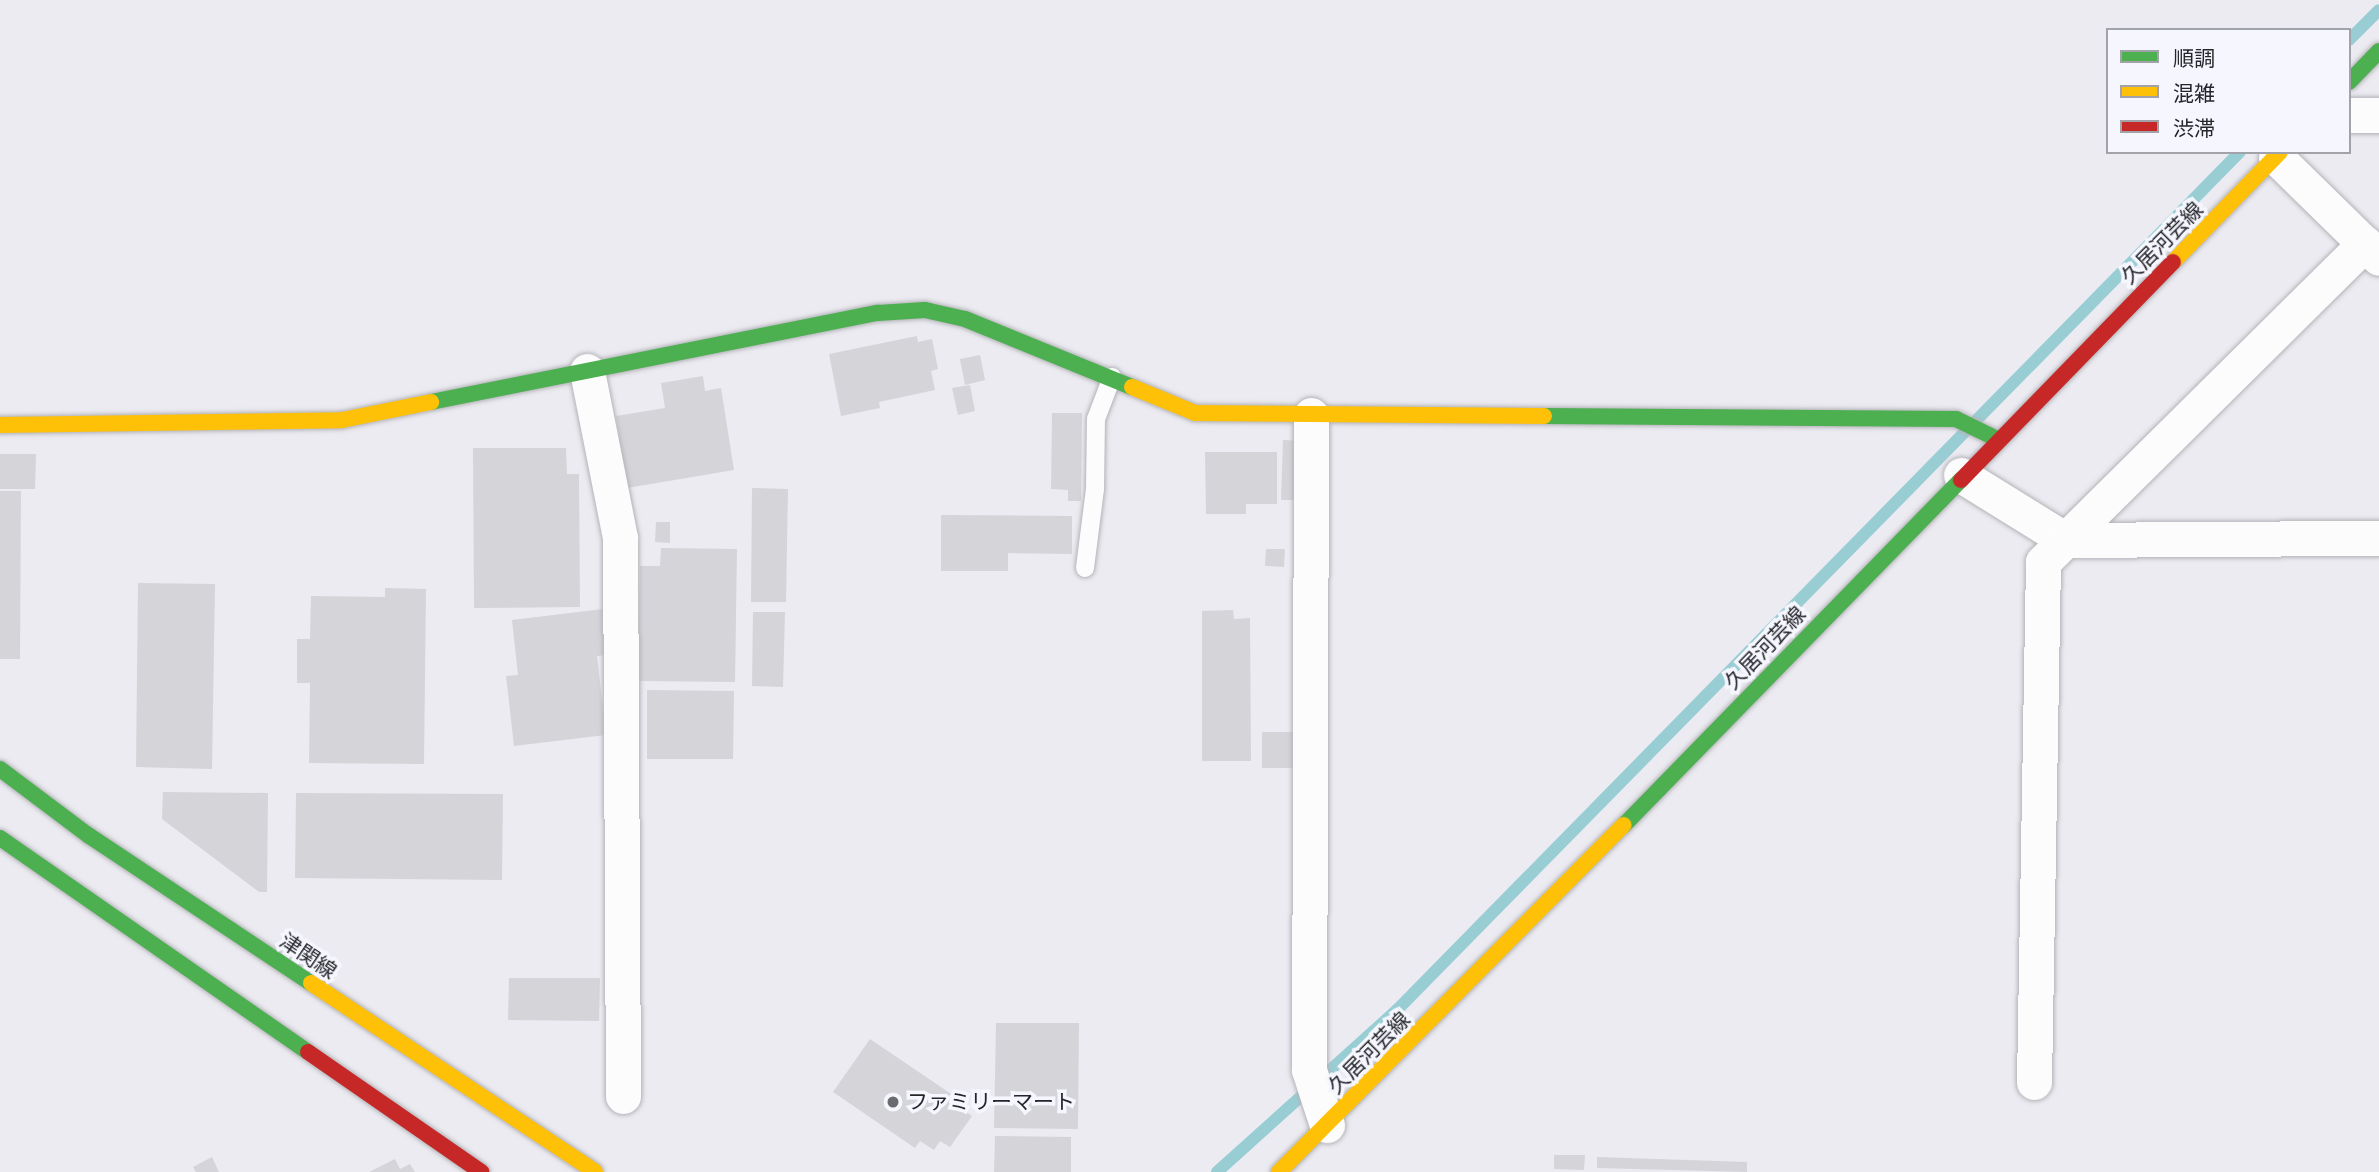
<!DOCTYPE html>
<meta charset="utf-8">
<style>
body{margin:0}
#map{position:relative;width:2379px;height:1172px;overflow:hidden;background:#ebebf1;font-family:"Fira Sans Condensed","Noto Sans JP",sans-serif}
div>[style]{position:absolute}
.stream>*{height:12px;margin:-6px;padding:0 6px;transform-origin:6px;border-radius:6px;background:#99cdd4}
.building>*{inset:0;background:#d4d4d9}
.roads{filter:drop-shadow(0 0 2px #b3b3b8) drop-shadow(0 0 2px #b3b3b8)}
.lane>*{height:18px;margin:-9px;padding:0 9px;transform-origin:9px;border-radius:9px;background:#fcfcfd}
.street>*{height:35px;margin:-17.5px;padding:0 17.5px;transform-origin:17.5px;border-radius:17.5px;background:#fcfcfd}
.fast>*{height:16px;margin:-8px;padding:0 8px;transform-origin:8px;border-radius:8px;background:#4caf50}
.slow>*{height:16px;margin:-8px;padding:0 8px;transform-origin:8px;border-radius:8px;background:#ffc107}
.jam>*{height:16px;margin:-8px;padding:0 8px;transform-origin:8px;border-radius:8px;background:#c62828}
.dots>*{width:19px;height:19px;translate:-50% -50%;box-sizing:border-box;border:4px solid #f6f7fe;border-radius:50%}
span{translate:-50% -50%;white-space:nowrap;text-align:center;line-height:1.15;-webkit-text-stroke:7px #f6f7fe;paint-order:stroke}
.street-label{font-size:21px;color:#25262a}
.poi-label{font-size:21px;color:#25262a}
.left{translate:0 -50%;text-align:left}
.legend{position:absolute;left:2106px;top:28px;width:245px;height:126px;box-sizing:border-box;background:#f6f7fe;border:2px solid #a2a3a9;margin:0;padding:9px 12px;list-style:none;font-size:21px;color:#25262a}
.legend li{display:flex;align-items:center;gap:14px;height:35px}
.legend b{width:35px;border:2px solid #a2a3a9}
</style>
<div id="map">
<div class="stream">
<div style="left:2349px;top:40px;width:42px;rotate:-45deg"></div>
<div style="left:1217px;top:1172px;width:242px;rotate:-42deg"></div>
<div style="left:1397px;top:1010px;width:1203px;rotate:-45.51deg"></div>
</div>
<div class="building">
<div style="clip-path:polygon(917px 336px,918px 342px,932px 339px,938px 369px,931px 371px,935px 390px,879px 402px,880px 408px,841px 416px,829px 354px)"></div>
<div style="clip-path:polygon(980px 355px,985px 380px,965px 385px,960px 359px)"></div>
<div style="clip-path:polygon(703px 376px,705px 391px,721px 388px,734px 470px,627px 488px,616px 416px,665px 408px,661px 383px)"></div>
<div style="clip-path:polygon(970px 385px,975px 411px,958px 415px,952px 388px)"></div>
<div style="clip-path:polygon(1052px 413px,1082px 413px,1081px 501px,1068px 501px,1068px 490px,1051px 489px)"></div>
<div style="clip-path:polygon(1283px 440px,1300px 441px,1298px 500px,1281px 500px)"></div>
<div style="clip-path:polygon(473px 448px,566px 448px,567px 474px,579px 474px,580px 607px,474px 608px)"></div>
<div style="clip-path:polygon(1205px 452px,1277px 452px,1277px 504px,1246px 504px,1246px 514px,1206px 514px)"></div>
<div style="clip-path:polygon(0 454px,36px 454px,35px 489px,0 489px)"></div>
<div style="clip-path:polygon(752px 488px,788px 489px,786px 602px,751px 602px)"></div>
<div style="clip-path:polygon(0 491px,21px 491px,20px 659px,0 659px)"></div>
<div style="clip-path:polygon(941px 515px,1072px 516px,1072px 554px,1008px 553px,1008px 571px,941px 571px)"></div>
<div style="clip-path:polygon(656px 522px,670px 522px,670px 543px,655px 542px)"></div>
<div style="clip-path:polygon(661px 548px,737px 549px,735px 682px,638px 681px,640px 566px,660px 566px)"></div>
<div style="clip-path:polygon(1266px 549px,1285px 549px,1284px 567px,1265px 566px)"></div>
<div style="clip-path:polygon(138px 583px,215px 584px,212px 769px,136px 767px)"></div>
<div style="clip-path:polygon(385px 588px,426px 589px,424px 764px,309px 763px,310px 683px,297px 683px,297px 639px,310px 639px,311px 596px,385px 597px)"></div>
<div style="clip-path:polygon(603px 609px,608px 655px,597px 656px,606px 735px,514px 746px,506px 676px,518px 675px,512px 620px)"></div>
<div style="clip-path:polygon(1233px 610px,1234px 619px,1250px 618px,1251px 761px,1202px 761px,1202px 611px)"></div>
<div style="clip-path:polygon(753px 612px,785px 612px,783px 687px,752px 686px)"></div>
<div style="clip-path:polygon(647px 690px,734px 691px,733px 759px,647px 759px)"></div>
<div style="clip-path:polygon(1262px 732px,1294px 732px,1294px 768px,1262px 768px)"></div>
<div style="clip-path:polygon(163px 792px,268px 793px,267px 892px,259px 892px,162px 819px)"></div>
<div style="clip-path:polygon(296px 793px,503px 794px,502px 880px,295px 878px)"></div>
<div style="clip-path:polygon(509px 978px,600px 978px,599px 1021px,508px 1020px)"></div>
<div style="clip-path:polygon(996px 1023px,1079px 1023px,1078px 1129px,994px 1128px)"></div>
<div style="clip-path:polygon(870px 1039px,966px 1104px,962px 1109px,972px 1116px,950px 1147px,940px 1141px,934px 1150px,920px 1141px,915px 1148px,833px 1092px)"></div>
<div style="clip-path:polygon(995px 1136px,1071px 1137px,1071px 1172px,994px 1172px)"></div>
<div style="clip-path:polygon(1554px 1155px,1585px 1155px,1584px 1170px,1554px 1169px)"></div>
<div style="clip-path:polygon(212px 1157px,219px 1172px,196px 1172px,193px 1167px)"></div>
<div style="clip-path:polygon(1597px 1157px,1747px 1162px,1747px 1172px,1597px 1168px)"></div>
<div style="clip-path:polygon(395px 1159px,400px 1169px,410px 1164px,415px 1172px,369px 1172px)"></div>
</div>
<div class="roads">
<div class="lane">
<div style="left:1085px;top:568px;width:80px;rotate:-82.8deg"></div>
<div style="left:1095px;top:489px;width:70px;rotate:-89.2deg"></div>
<div style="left:1096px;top:419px;width:45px;rotate:-69.1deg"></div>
</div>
<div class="street">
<div style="left:2349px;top:115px;width:30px"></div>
<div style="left:2276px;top:157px;width:144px;rotate:44.4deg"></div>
<div style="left:587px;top:371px;width:170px;rotate:78.8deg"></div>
<div style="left:620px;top:538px;width:558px;rotate:89.69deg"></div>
<div style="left:1311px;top:415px;width:655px;rotate:90.17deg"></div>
<div style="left:1309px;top:1070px;width:58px;rotate:71.9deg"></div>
<div style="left:1961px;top:475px;width:123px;rotate:31.8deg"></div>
<div style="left:2066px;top:540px;width:313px;rotate:-0.4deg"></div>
<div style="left:2034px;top:1082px;width:520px;rotate:-89.01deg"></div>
<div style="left:2043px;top:562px;width:453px;rotate:-44.7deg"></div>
</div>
<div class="fast">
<div style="left:2349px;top:82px;width:43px;rotate:-45.9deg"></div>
<div style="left:431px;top:402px;width:456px;rotate:-11.3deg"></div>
<div style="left:878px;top:313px;width:47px;rotate:-3.7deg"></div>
<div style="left:925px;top:310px;width:41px;rotate:12.7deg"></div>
<div style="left:965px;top:319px;width:180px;rotate:22.2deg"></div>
<div style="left:1544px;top:416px;width:412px;rotate:0.4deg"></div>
<div style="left:1956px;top:419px;width:46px;rotate:26deg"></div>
<div style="left:0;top:769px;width:110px;rotate:36.9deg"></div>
<div style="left:88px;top:835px;width:268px;rotate:33.6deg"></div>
<div style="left:1624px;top:825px;width:482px;rotate:-45.7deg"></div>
<div style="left:0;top:838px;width:375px;rotate:34.8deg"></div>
</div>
<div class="slow">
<div style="left:2173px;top:262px;width:153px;rotate:-45.8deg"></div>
<div style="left:1132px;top:387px;width:68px;rotate:22.4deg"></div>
<div style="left:1195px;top:413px;width:349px;rotate:0.5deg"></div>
<div style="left:0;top:425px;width:342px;rotate:-0.8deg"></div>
<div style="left:342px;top:420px;width:91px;rotate:-11.4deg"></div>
<div style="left:311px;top:983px;width:341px;rotate:33.6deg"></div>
<div style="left:1279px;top:1172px;width:489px;rotate:-45.2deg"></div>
</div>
<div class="jam">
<div style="left:1961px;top:480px;width:304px;rotate:-45.8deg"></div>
<div style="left:308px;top:1052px;width:211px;rotate:34.7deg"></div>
</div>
</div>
<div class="dots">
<div style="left:893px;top:1102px;background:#6a6b70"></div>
</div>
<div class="street-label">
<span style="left:2162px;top:243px;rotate:-45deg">久居河芸線</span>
<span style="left:1765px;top:648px;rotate:-46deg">久居河芸線</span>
<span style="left:308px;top:956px;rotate:34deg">津関線</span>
<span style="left:1369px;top:1053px;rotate:-45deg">久居河芸線</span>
</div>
<div class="poi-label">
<span class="left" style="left:907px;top:1102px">ファミリーマート</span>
</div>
<ul class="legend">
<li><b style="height:9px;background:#4caf50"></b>順調</li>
<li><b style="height:9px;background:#ffc107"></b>混雑</li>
<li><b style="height:9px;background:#c62828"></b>渋滞</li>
</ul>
</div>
